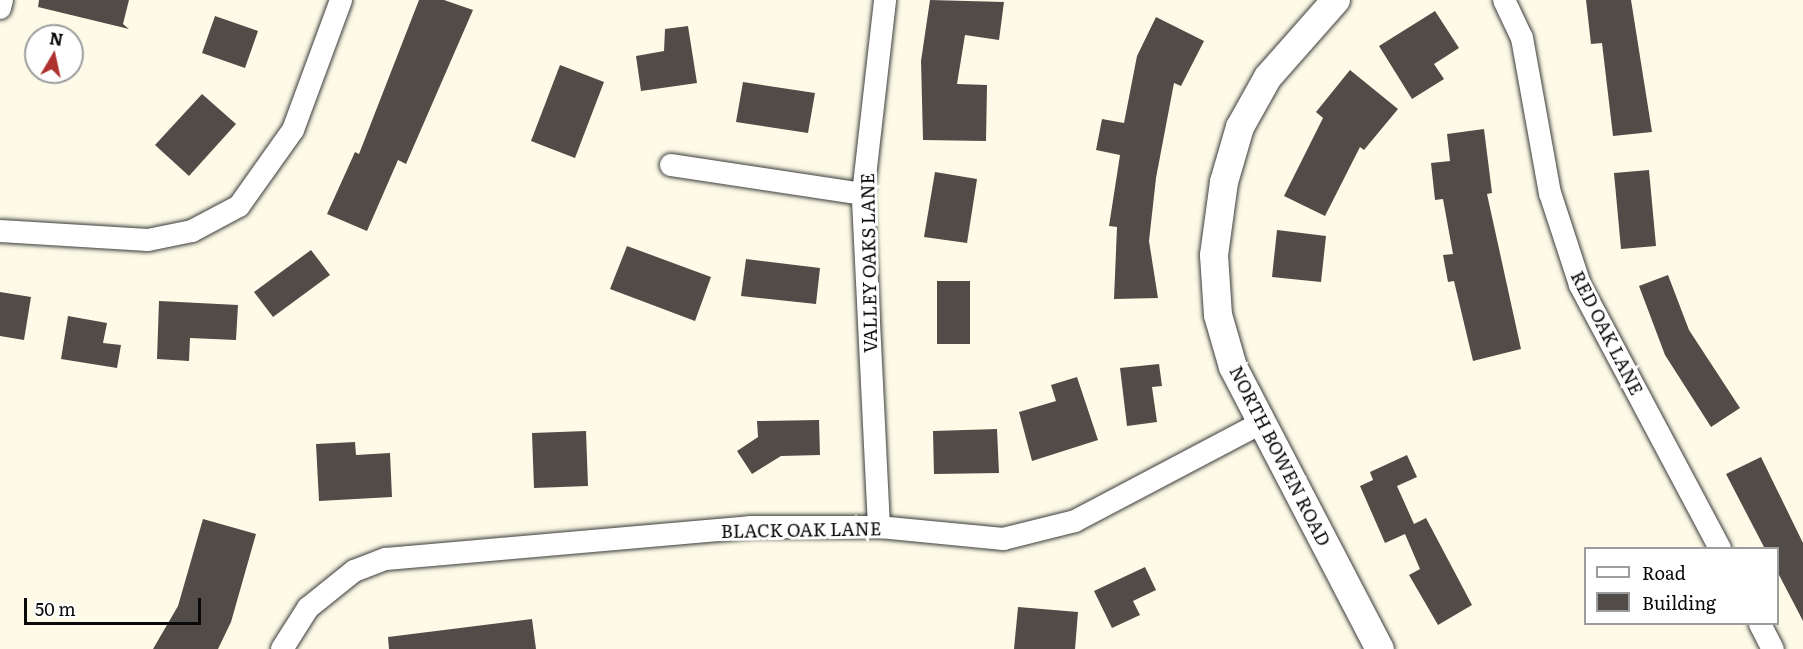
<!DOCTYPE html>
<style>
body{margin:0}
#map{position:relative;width:1803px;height:649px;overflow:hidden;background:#fdfbe7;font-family:Literata,serif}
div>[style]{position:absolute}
.building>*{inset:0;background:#514c47}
.roads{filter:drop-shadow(0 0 2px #3c3c3c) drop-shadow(0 0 2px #3c3c3c)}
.minor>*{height:22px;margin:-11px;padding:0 11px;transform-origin:11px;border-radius:11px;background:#fff}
.tertiary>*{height:28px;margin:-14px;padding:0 14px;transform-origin:14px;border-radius:14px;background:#fff}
span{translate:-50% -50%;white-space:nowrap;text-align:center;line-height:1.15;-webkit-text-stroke:6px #fff;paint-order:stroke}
.street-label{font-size:18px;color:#090909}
.legend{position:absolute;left:1584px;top:547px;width:195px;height:78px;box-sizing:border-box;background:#fff;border:2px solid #9d9d9d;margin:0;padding:8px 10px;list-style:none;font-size:18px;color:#090909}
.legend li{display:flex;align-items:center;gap:12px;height:30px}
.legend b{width:30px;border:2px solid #9d9d9d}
.north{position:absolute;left:24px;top:24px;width:60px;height:60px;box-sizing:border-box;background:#fff;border:2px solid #9d9d9d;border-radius:50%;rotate:9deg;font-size:16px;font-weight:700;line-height:24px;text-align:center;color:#090909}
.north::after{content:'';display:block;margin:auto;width:21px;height:27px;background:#ae312d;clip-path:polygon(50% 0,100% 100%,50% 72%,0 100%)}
.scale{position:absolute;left:24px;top:598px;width:177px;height:27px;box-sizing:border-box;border:3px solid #090909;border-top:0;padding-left:8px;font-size:18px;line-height:21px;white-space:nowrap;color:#090909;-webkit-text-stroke:4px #fff;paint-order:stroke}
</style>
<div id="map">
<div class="building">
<div style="clip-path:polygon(39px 0,129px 0,123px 24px,129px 29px,38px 7px)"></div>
<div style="clip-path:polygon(419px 0,444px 0,473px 10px,406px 164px,398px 160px,367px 231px,327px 214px,355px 152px,359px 154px)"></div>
<div style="clip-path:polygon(930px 0,1004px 2px,999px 40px,965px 35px,957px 84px,987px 85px,986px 141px,923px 140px,921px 61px)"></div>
<div style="clip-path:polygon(1586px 0,1631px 0,1652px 132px,1613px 136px,1602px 43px,1591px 44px)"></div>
<div style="clip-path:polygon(1435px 11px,1459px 48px,1434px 64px,1444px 79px,1412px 99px,1379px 46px)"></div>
<div style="clip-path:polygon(215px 16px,258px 31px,245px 68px,202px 53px)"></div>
<div style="clip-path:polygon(1156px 17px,1204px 41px,1181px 86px,1174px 83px,1156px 178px,1149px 241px,1158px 298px,1114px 299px,1117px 227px,1109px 226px,1120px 155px,1096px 150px,1102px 119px,1124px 123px,1137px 56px)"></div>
<div style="clip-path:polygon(688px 26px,697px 83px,641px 91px,636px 56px,664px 51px,665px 29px)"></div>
<div style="clip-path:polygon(560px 65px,604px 82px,575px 158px,531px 141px)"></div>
<div style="clip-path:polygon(1350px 70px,1398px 109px,1364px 150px,1360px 147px,1325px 216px,1284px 196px,1323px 118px,1316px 112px)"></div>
<div style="clip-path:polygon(743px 82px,815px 93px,808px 133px,736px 122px)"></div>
<div style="clip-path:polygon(202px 94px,236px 124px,189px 176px,155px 145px)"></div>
<div style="clip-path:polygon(1484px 129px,1492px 193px,1487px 194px,1521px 349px,1473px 361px,1454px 281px,1448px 282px,1443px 255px,1453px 254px,1443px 199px,1435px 200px,1431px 163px,1450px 161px,1447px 134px)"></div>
<div style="clip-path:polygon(1649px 170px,1656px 246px,1621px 249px,1614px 173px)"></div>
<div style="clip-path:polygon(935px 172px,977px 179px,967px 243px,924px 237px)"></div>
<div style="clip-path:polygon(1277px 230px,1326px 236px,1321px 282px,1272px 277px)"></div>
<div style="clip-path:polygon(627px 246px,711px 277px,695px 321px,610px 289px)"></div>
<div style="clip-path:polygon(311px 250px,330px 275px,273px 317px,254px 292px)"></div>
<div style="clip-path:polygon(746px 259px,820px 268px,816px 304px,741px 296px)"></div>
<div style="clip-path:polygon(1668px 275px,1689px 330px,1740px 408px,1711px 427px,1665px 355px,1639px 286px)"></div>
<div style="clip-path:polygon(937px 281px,970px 281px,970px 344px,937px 344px)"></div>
<div style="clip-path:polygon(0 292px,31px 297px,24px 340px,0 336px)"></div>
<div style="clip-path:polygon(159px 301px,238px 305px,236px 340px,190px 338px,189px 361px,157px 359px)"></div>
<div style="clip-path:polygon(68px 316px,107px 323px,103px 343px,121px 345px,117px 368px,61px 359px)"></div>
<div style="clip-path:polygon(1159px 364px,1162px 386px,1152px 387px,1157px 422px,1127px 426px,1120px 368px)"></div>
<div style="clip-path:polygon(1077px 377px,1098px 440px,1032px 461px,1019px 412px,1056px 401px,1051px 385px)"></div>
<div style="clip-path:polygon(819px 420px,820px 455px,781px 456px,752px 474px,737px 451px,758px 437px,757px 421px)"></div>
<div style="clip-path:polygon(997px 429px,999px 473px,934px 474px,933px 431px)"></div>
<div style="clip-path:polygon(586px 431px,588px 486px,534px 488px,532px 433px)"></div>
<div style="clip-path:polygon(355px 442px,356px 455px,390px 453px,392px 497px,319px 501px,316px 444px)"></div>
<div style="clip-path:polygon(1407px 455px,1417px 477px,1397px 486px,1414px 524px,1426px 518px,1472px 605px,1438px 625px,1409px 575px,1420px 569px,1405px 534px,1385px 543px,1360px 486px,1373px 480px,1370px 472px)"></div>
<div style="clip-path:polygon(1761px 457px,1803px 543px,1803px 621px,1778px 573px,1778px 549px,1765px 549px,1726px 474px)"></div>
<div style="clip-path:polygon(203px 519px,256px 534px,231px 622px,218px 649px,153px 649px,178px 606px)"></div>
<div style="clip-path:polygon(1145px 567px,1156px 590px,1133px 601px,1140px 615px,1112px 628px,1094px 591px)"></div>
<div style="clip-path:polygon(1018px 607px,1078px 612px,1075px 649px,1014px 649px)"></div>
<div style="clip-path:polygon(532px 619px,536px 649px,389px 649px,388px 637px)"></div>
</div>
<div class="roads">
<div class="minor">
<div style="left:1504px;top:0;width:42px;rotate:64.7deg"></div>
<div style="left:1522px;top:38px;width:158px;rotate:79.8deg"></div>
<div style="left:1550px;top:193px;width:97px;rotate:71.9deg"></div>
<div style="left:1580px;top:285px;width:298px;rotate:62deg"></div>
<div style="left:0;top:8px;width:8px;rotate:-76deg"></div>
<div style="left:671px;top:165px;width:194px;rotate:8.6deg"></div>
<div style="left:0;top:231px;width:148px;rotate:3.5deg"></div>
<div style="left:148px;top:240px;width:45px;rotate:-11.6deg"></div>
<div style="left:192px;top:231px;width:53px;rotate:-28deg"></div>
<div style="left:239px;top:206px;width:93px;rotate:-54.6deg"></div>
<div style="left:293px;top:130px;width:139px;rotate:-69.7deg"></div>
<div style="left:879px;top:527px;width:333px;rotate:-92.8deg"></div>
<div style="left:863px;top:194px;width:195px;rotate:-83.5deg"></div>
<div style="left:1760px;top:624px;width:28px;rotate:63deg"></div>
<div style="left:282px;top:649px;width:49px;rotate:-57.6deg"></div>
<div style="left:308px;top:608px;width:59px;rotate:-38.8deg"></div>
<div style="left:354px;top:571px;width:34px;rotate:-21deg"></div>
<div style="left:386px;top:559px;width:365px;rotate:-5deg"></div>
<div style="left:750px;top:527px;width:129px"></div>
<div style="left:879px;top:527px;width:125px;rotate:5.5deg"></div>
<div style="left:1003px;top:539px;width:74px;rotate:-14deg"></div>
<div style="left:1075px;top:521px;width:210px;rotate:-27.8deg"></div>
</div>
<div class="tertiary">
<div style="left:1336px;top:0;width:103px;rotate:131.4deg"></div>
<div style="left:1268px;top:77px;width:57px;rotate:119.2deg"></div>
<div style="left:1240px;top:127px;width:57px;rotate:106.2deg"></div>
<div style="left:1224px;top:182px;width:74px;rotate:97.8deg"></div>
<div style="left:1214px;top:255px;width:60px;rotate:86.2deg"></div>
<div style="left:1218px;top:315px;width:54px;rotate:73.9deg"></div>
<div style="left:1233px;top:367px;width:318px;rotate:62.5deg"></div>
</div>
</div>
<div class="street-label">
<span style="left:869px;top:263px;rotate:-91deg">VALLEY OAKS LANE</span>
<span style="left:1607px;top:333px;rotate:63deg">RED OAK LANE</span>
<span style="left:1280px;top:456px;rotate:63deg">NORTH BOWEN ROAD</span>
<span style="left:801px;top:530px;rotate:-1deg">BLACK OAK LANE</span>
</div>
<ul class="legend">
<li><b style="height:8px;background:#fff"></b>Road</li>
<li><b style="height:16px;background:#514c47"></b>Building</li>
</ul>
<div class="north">N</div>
<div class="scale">50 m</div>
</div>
